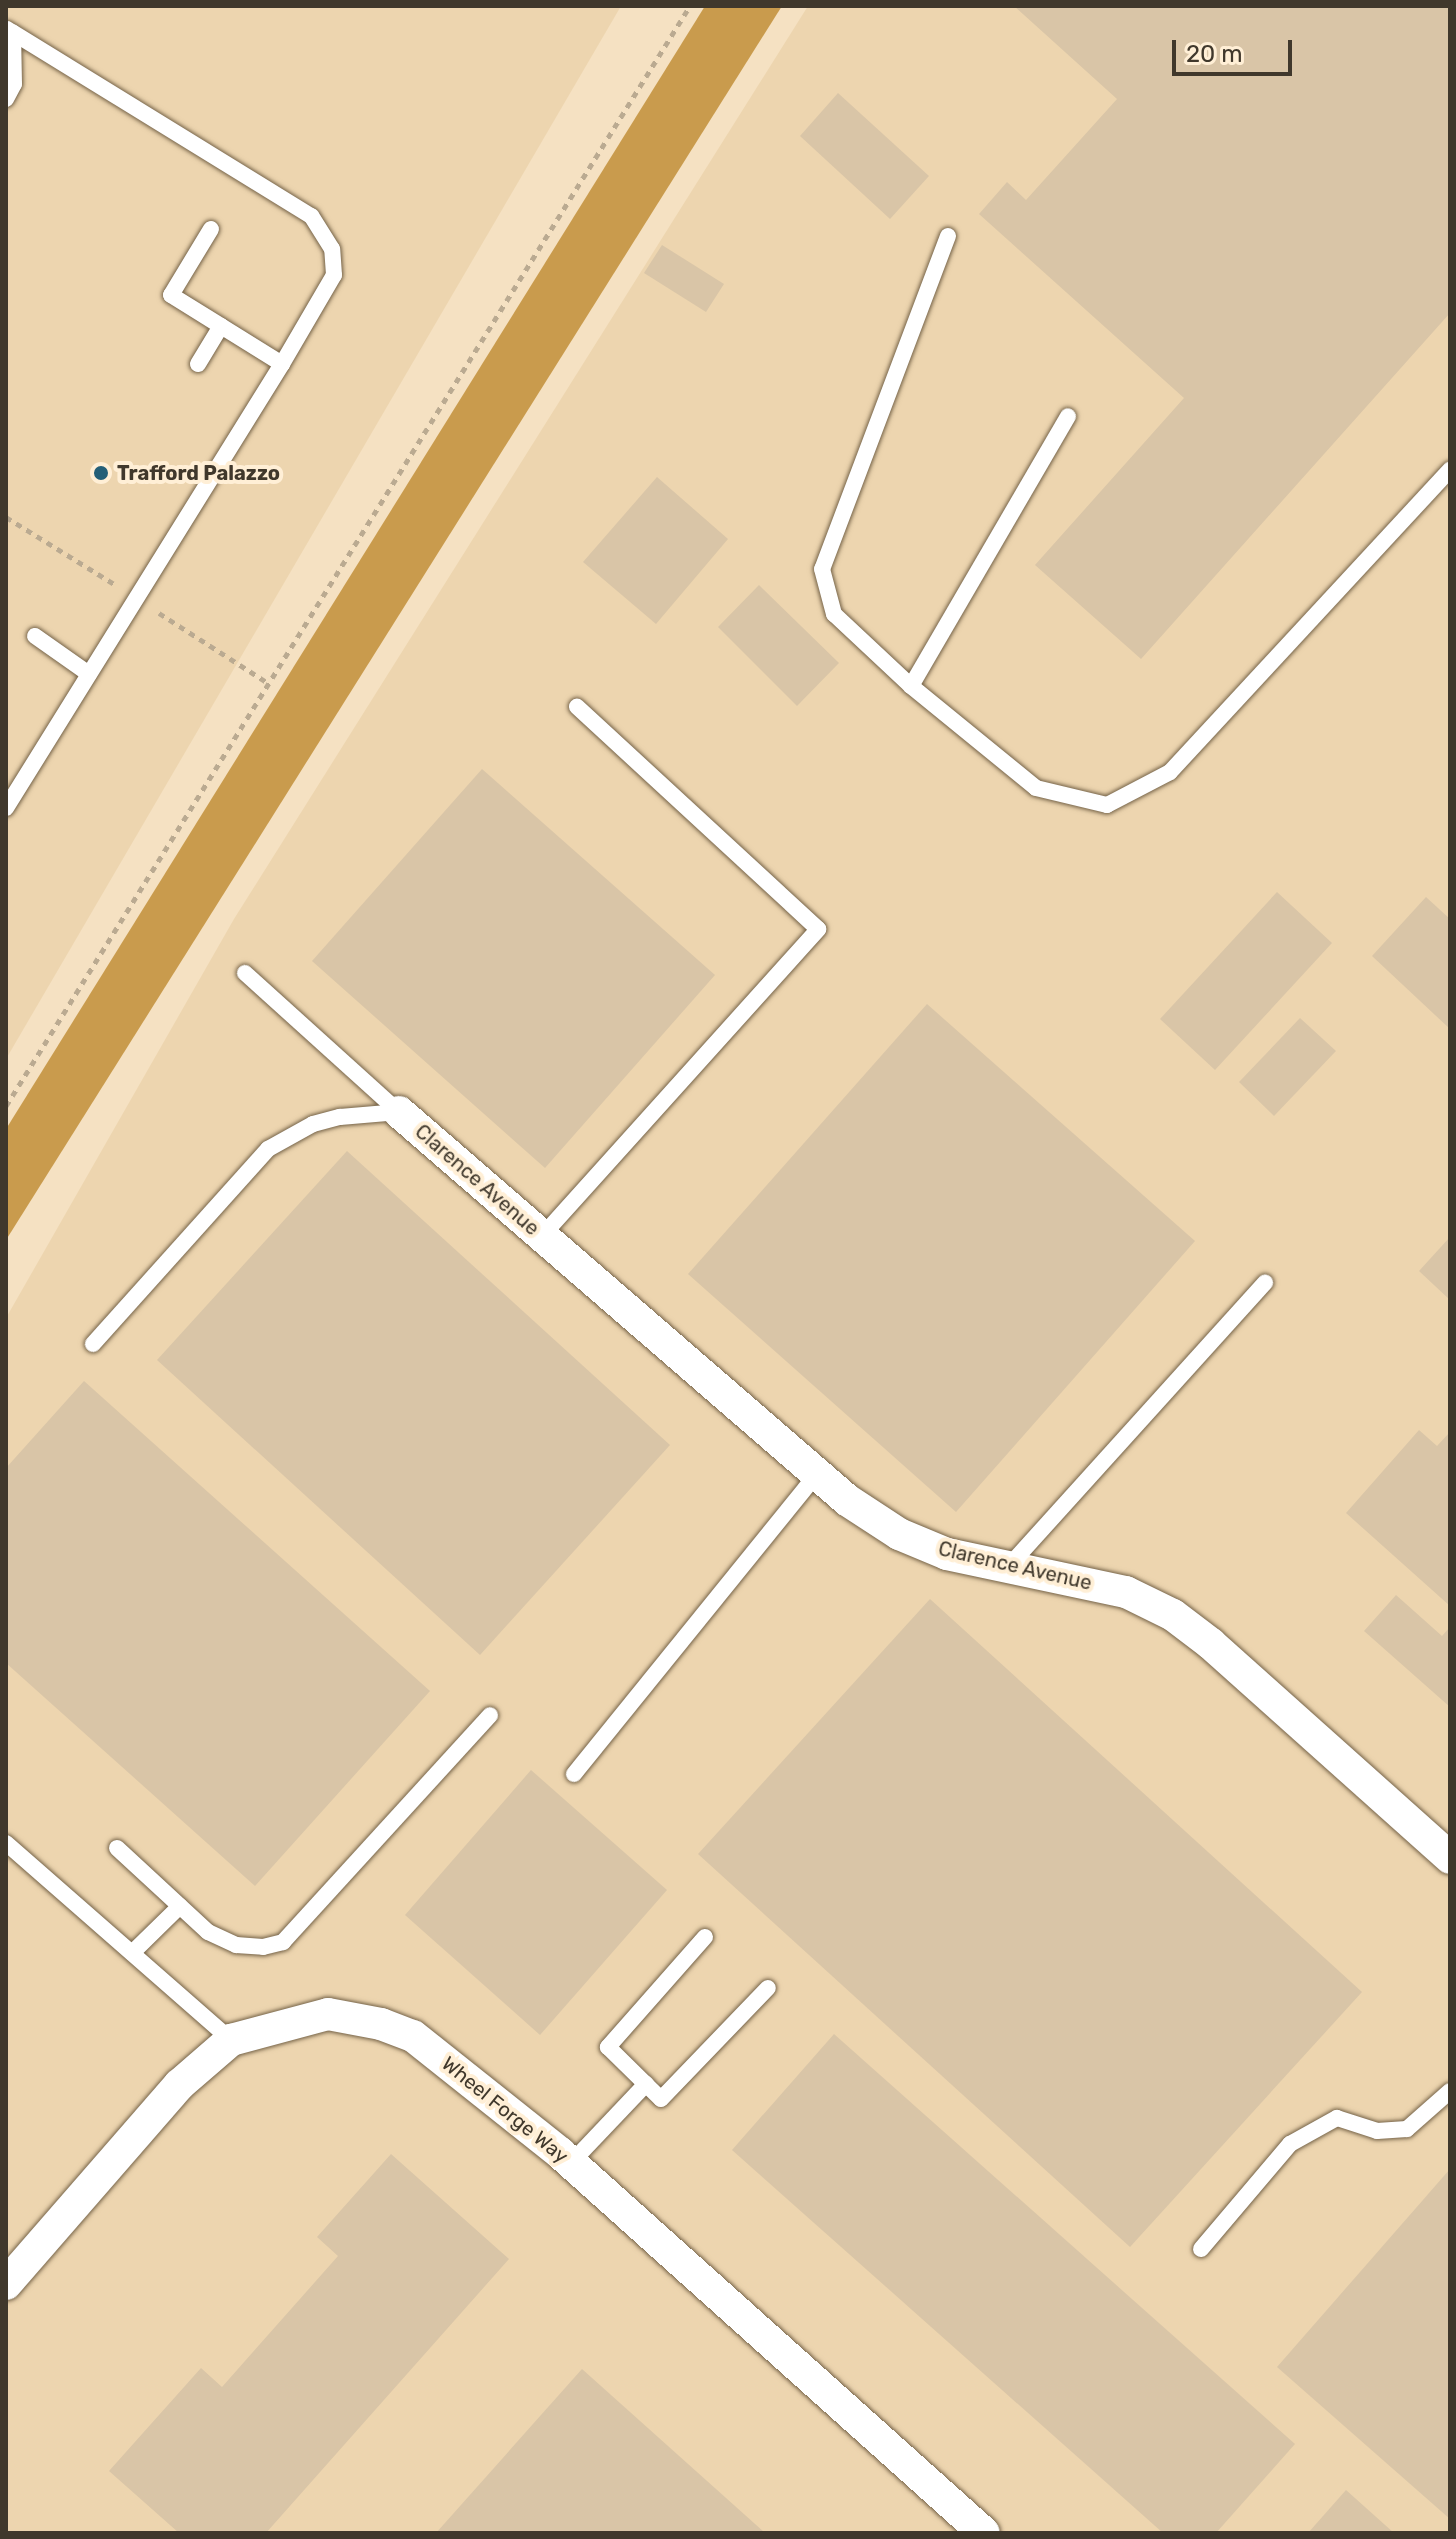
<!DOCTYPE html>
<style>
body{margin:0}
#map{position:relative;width:1456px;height:2539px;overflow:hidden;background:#f5e1c2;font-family:Rubik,sans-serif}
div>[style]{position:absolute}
.built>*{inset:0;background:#edd5af}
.water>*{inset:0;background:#c99b4d}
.building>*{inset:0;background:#d9c5a7}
.path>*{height:5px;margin-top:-2.5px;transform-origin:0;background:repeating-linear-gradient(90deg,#baaa91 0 6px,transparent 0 12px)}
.roads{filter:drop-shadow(0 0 2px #756348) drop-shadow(0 0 2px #756348)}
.lane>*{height:16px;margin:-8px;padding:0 8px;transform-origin:8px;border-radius:8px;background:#fff}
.street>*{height:32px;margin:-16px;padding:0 16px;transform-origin:16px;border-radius:16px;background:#fff}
.dots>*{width:22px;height:22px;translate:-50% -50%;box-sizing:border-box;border:4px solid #ffefd6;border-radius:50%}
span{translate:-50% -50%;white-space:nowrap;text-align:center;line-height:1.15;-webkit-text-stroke:8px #ffefd6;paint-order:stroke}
.poi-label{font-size:20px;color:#40382c;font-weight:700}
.left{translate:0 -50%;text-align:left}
.street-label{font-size:20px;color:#40382c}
.frame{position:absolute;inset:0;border:8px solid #40382c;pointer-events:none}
.scale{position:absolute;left:1172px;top:40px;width:120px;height:36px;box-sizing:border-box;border:4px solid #40382c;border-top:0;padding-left:10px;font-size:24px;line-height:28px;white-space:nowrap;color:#40382c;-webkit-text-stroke:6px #ffefd6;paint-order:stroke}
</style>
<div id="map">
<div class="built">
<div style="clip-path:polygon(6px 6px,621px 6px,6px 1059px)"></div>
<div style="clip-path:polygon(808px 6px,1450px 6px,1450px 2533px,6px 2533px,6px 1318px,234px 919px)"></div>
</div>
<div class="water">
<div style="clip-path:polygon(705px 6px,782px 6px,6px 1240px,6px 1129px)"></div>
</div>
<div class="building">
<div style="clip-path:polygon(1014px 6px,1450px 6px,1450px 313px,1141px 659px,1035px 565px,1184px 398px,979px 214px,1007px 182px,1026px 200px,1117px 99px)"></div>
<div style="clip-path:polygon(838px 93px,929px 176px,890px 219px,800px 136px)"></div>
<div style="clip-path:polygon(662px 245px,724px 284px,706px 312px,644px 273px)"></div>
<div style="clip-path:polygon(657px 477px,728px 539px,656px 624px,583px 562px)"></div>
<div style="clip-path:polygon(759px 585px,839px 663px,797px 706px,718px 627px)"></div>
<div style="clip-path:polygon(482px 769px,715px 975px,545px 1168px,312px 961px)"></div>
<div style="clip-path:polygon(1277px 892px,1332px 943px,1215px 1070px,1160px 1019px)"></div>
<div style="clip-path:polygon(1426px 897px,1450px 919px,1450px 1029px,1372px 956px)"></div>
<div style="clip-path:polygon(927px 1004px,1195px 1241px,956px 1512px,688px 1274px)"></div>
<div style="clip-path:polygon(1300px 1018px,1336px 1051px,1274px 1116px,1239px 1082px)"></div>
<div style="clip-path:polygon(347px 1151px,670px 1445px,480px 1655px,157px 1360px)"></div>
<div style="clip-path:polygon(1450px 1237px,1450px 1300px,1419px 1271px)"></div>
<div style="clip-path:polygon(84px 1381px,430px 1691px,255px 1886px,6px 1663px,6px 1468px)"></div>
<div style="clip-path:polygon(1419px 1430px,1437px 1446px,1450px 1432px,1450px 1606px,1346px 1513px)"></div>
<div style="clip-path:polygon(1396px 1595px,1442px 1636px,1450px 1627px,1450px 1707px,1364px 1631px)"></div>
<div style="clip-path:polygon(930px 1599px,1362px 1992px,1130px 2247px,698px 1854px)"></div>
<div style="clip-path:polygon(531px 1770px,667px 1890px,540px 2035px,405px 1915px)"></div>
<div style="clip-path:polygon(834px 2034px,1295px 2444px,1216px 2533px,1163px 2533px,732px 2150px)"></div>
<div style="clip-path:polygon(391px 2154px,509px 2259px,266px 2533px,179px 2533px,109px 2471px,201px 2368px,222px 2387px,338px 2256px,317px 2237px)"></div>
<div style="clip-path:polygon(1450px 2169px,1450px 2519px,1277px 2367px)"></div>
<div style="clip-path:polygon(582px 2369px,765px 2533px,436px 2533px)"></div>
<div style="clip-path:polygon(1346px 2490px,1394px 2533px,1308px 2533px)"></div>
</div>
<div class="path">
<div style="left:6px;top:517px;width:127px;rotate:31.8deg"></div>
<div style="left:159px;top:613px;width:130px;rotate:32.7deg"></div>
<div style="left:6px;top:1106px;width:1295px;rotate:-58.13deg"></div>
</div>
<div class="roads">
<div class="lane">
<div style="left:6px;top:99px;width:17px;rotate:-62deg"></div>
<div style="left:14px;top:84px;width:51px;rotate:-91.1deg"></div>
<div style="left:13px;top:33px;width:7px;rotate:-146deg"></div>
<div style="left:211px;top:229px;width:77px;rotate:121.2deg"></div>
<div style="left:171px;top:295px;width:59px;rotate:31.8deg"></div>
<div style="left:948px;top:236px;width:356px;rotate:110.7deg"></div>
<div style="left:822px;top:569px;width:47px;rotate:75.1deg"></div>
<div style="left:834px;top:614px;width:105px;rotate:43.1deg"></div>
<div style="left:911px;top:686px;width:161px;rotate:39.2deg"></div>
<div style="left:1036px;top:788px;width:73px;rotate:13.5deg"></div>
<div style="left:1107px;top:805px;width:71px;rotate:-27.6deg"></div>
<div style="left:1170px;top:772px;width:412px;rotate:-47.2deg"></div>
<div style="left:198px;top:364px;width:44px;rotate:-58.8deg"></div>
<div style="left:221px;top:326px;width:72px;rotate:31.9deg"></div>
<div style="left:35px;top:636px;width:66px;rotate:35.1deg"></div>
<div style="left:911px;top:686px;width:312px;rotate:-59.8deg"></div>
<div style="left:6px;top:808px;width:523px;rotate:-58.13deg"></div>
<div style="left:282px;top:364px;width:103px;rotate:-59.7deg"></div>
<div style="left:334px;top:275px;width:26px;rotate:-94deg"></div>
<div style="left:332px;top:249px;width:39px;rotate:-122deg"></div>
<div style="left:311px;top:216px;width:350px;rotate:-148.4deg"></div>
<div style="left:245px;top:973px;width:207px;rotate:42.1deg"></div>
<div style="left:542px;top:1236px;width:413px;rotate:-48deg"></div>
<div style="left:818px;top:929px;width:328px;rotate:-137.3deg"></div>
<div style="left:93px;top:1344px;width:262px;rotate:-48.1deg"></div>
<div style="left:268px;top:1149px;width:51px;rotate:-29.1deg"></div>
<div style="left:313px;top:1124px;width:28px;rotate:-15deg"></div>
<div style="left:340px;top:1117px;width:59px;rotate:-4.8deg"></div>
<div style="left:1009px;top:1566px;width:382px;rotate:-47.9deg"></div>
<div style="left:574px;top:1774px;width:386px;rotate:-51deg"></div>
<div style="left:6px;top:1843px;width:299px;rotate:41.2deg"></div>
<div style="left:117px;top:1848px;width:124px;rotate:42.7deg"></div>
<div style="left:208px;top:1932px;width:31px;rotate:25deg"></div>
<div style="left:236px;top:1945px;width:27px;rotate:4deg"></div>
<div style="left:263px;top:1947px;width:21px;rotate:-14deg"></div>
<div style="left:283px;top:1942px;width:307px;rotate:-47.6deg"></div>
<div style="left:705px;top:1937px;width:147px;rotate:131.4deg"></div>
<div style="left:608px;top:2047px;width:74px;rotate:44.5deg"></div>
<div style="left:661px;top:2099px;width:154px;rotate:-46.1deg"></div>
<div style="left:132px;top:1953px;width:67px;rotate:-44.4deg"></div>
<div style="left:571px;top:2163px;width:109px;rotate:-46.5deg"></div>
<div style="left:1201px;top:2249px;width:138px;rotate:-49.7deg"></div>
<div style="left:1290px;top:2144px;width:54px;rotate:-29deg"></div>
<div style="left:1337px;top:2118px;width:42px;rotate:18deg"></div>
<div style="left:1377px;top:2131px;width:30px;rotate:-4deg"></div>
<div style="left:1407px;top:2129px;width:57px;rotate:-41.5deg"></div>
</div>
<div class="street">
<div style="left:399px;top:1112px;width:593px;rotate:40.89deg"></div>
<div style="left:847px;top:1500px;width:62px;rotate:33.2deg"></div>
<div style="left:899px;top:1534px;width:52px;rotate:22.6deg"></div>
<div style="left:947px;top:1554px;width:183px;rotate:12deg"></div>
<div style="left:1126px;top:1592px;width:52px;rotate:26.1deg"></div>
<div style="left:1173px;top:1615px;width:48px;rotate:37.3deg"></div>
<div style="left:1211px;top:1644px;width:321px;rotate:41.8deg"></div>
<div style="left:6px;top:2284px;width:264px;rotate:-49deg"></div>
<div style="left:179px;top:2085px;width:69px;rotate:-40.9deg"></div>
<div style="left:231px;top:2040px;width:100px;rotate:-15deg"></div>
<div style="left:328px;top:2014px;width:54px;rotate:10.7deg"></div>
<div style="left:381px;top:2024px;width:34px;rotate:21deg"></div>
<div style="left:413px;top:2036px;width:188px;rotate:38.5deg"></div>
<div style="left:560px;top:2153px;width:569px;rotate:41.87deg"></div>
</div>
</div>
<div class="dots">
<div style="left:101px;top:473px;background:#245f78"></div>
</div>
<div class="poi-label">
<span class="left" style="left:117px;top:473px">Trafford Palazzo</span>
</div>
<div class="street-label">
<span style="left:477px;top:1180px;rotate:41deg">Clarence Avenue</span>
<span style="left:1015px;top:1566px;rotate:13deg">Clarence Avenue</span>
<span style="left:505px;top:2110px;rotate:39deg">Wheel Forge Way</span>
</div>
<div class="frame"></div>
<div class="scale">20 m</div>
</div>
